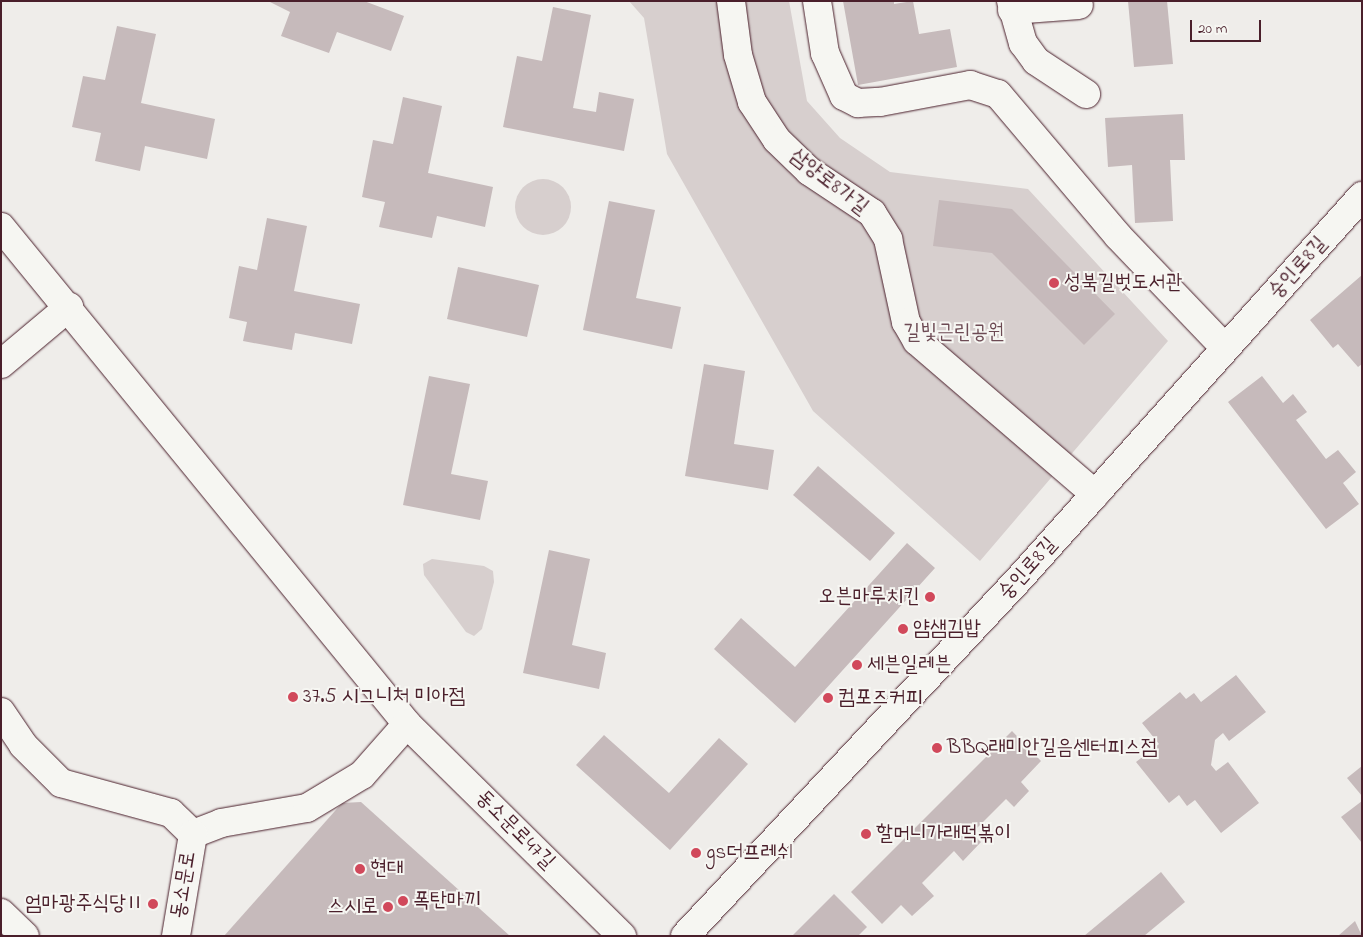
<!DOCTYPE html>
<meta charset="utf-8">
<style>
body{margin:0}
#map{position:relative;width:1363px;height:937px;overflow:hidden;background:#efedea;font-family:"Indie Flower","Poor Story",sans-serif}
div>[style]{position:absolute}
.green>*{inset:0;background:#d7cfce}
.round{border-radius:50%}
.building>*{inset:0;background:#c6babb}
.roads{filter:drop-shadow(0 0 1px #4a1f2b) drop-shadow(0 0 1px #4a1f2b)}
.minor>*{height:28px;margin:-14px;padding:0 14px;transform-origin:14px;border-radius:14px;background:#f6f6f2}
.major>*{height:28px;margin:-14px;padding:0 14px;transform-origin:14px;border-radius:14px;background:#f6f6f2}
.dots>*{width:14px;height:14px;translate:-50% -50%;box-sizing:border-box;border:2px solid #f6f6f2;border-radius:50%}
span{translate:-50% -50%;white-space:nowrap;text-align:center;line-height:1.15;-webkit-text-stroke:4px #f6f6f2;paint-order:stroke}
.street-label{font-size:21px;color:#4a1f2b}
.poi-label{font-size:21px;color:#4a1f2b}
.left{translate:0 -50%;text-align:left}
.right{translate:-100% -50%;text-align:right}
.park-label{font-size:21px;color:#6d4b54}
.frame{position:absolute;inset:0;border:2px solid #4a1f2b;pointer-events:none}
.scale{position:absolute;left:1190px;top:20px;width:71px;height:22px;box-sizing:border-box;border:2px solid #4a1f2b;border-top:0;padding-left:6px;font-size:15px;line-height:18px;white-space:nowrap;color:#4a1f2b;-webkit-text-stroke:4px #f6f6f2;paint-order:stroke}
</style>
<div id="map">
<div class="green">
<div style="clip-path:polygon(629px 1px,789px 1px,807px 101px,840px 138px,890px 172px,1028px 189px,1168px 341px,980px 561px,813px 411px,667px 154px,644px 18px)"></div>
<div class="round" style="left:515px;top:179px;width:56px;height:56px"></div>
<div style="clip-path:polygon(432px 559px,484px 566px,493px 571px,494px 582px,482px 629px,474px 636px,466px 632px,424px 575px,423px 564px)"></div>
</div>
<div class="building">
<div style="clip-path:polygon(268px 1px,364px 1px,404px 16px,391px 51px,337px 32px,329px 53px,281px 36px,290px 12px)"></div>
<div style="clip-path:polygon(843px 1px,894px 1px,894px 4px,913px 1px,919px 34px,950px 29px,957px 67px,858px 85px)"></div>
<div style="clip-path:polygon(1128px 1px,1167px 1px,1173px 64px,1134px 67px)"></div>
<div style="clip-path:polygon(553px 7px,591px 15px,573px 108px,596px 112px,599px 92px,634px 99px,624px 151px,503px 127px,517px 56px,542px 61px)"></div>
<div style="clip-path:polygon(117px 26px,156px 34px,141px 103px,215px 119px,207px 159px,145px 146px,140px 171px,95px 161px,101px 133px,72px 127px,83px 76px,105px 80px)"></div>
<div style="clip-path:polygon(403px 97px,442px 106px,428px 173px,493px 187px,485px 227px,437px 216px,432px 238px,379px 227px,385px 202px,362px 197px,373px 140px,393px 144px)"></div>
<div style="clip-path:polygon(1183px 114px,1185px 160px,1170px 160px,1173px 221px,1135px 223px,1132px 165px,1108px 167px,1105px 118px)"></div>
<div style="clip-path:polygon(939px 200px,1012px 209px,1115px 314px,1084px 345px,992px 253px,933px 246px)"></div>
<div style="clip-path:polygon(609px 201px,655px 210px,636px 298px,681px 307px,672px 349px,583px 330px)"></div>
<div style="clip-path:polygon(267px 218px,307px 226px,294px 291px,360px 304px,352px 344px,295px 333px,292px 350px,243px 341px,247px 322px,229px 318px,239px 266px,257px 270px)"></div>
<div style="clip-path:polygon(458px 267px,539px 285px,527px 337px,447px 319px)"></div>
<div style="clip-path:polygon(1362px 275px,1362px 364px,1358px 367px,1338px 344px,1333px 348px,1310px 320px)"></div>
<div style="clip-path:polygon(704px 364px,745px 371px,734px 444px,774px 450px,768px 490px,685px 476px)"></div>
<div style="clip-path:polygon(429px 376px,470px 384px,451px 474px,488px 481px,480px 520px,403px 505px)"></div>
<div style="clip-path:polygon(1262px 376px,1283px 403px,1293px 394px,1307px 412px,1296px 420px,1326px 459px,1338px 450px,1356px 472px,1343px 483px,1359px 504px,1326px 529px,1228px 402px)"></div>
<div style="clip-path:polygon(818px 466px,895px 533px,870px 561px,793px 495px)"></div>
<div style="clip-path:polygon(907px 543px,935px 568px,795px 723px,714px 649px,741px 618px,795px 667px)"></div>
<div style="clip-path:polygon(549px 550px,590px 559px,572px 645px,606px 653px,599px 689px,523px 673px)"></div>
<div style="clip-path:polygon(1236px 675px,1266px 712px,1229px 741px,1223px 733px,1215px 740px,1211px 765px,1216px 771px,1228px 762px,1259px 803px,1221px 833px,1195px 800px,1187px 806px,1179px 795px,1169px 803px,1136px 762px,1159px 744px,1142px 723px,1180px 692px,1186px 699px,1194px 693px,1201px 702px)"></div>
<div style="clip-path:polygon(1012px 731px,1041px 761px,1021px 782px,1029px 791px,1014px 807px,1006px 799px,972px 833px,981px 842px,963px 861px,954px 851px,922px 883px,934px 896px,912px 916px,901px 905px,882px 924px,851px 892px)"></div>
<div style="clip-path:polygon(604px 735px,669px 793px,719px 738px,748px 764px,670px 850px,576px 765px)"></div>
<div style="clip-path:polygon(1362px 766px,1362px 796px,1347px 778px)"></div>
<div style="clip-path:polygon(1362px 801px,1362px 843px,1341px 817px)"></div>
<div style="clip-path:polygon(361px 802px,510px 936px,224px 936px,342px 803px)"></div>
<div style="clip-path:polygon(1161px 872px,1185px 902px,1144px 936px,1084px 936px)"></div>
<div style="clip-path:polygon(834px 894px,867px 927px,858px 936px,792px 936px)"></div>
<div style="clip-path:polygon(1355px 921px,1362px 936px,1338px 936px)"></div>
</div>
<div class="roads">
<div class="minor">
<div style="left:731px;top:1px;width:54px;rotate:82.6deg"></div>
<div style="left:738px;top:55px;width:49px;rotate:73.4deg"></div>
<div style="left:752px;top:102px;width:45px;rotate:56.7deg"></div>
<div style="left:777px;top:140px;width:45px;rotate:44.1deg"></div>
<div style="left:809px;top:171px;width:76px;rotate:33.7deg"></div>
<div style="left:872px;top:213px;width:31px;rotate:58deg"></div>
<div style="left:888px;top:239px;width:85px;rotate:77.8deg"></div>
<div style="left:906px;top:322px;width:22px;rotate:60deg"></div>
<div style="left:917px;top:341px;width:235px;rotate:40.7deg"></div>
<div style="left:817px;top:1px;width:53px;rotate:81.3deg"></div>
<div style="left:825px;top:53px;width:47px;rotate:66.2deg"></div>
<div style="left:844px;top:96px;width:16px;rotate:27deg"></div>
<div style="left:858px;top:103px;width:22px;rotate:-3deg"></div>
<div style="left:880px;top:102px;width:92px;rotate:-10.7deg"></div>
<div style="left:970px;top:85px;width:29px;rotate:18deg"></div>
<div style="left:998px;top:94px;width:186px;rotate:49.8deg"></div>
<div style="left:1118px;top:236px;width:155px;rotate:46.3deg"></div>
<div style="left:1011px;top:1px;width:44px;rotate:74.1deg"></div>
<div style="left:1023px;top:43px;width:22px;rotate:54deg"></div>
<div style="left:1036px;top:61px;width:60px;rotate:33.4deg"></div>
<div style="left:1012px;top:10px;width:67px;rotate:-4.3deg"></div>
<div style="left:1px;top:227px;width:642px;rotate:50.75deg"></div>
<div style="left:407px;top:724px;width:302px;rotate:44.6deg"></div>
<div style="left:1px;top:364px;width:89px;rotate:-40deg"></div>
<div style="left:1px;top:712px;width:40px;rotate:56deg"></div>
<div style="left:23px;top:745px;width:54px;rotate:45deg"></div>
<div style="left:61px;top:783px;width:114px;rotate:15.3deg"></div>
<div style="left:171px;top:813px;width:30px;rotate:44deg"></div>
<div style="left:193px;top:834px;width:30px;rotate:-21deg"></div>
<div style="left:221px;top:823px;width:87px;rotate:-9.9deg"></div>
<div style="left:307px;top:808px;width:64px;rotate:-31deg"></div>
<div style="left:362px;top:775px;width:68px;rotate:-48.6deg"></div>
<div style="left:176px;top:936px;width:103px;rotate:-80.5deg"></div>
<div style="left:685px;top:936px;width:490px;rotate:-46.9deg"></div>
<div style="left:1020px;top:578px;width:513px;rotate:-48.16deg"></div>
</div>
<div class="major">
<div style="left:1px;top:913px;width:33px;rotate:44deg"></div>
</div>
</div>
<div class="dots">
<div style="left:1054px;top:283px;background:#d1495b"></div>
<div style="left:930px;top:597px;background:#d1495b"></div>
<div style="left:903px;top:629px;background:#d1495b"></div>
<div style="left:857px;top:665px;background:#d1495b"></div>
<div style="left:293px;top:697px;background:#d1495b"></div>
<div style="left:828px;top:698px;background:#d1495b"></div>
<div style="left:937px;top:748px;background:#d1495b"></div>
<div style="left:866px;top:834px;background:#d1495b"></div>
<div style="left:696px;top:853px;background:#d1495b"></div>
<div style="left:360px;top:869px;background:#d1495b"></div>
<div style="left:403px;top:901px;background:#d1495b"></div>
<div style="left:153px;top:904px;background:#d1495b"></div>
<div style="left:388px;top:907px;background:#d1495b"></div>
</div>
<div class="street-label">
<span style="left:829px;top:182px;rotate:38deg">삼양로8가길</span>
<span style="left:1298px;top:268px;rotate:-48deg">숭인로8길</span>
<span style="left:1028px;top:569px;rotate:-48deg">숭인로8길</span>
<span style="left:515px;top:830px;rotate:45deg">동소문로47길</span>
<span style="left:184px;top:885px;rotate:-81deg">동소문로</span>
</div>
<div class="poi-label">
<span class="left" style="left:1064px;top:283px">성북길벗도서관</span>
<span class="right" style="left:920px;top:597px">오븐마루치킨</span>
<span class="left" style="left:913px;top:629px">얌샘김밥</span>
<span class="left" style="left:867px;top:665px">세븐일레븐</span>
<span class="left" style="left:303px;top:697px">37.5 시그니처 미아점</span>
<span class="left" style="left:838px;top:698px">컴포즈커피</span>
<span class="left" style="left:947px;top:748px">BBQ래미안길음센터피스점</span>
<span class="left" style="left:876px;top:834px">할머니가래떡볶이</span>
<span class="left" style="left:706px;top:853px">gs더프레쉬</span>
<span class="left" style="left:370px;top:869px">현대</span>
<span class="left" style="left:413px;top:901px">폭탄마끼</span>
<span class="right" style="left:143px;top:904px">엄마광주식당Ⅱ</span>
<span class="right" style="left:378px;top:907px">스시로</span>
</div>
<div class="park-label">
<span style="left:954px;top:333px">길빛근린공원</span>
</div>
<div class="frame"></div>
<div class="scale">20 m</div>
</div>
